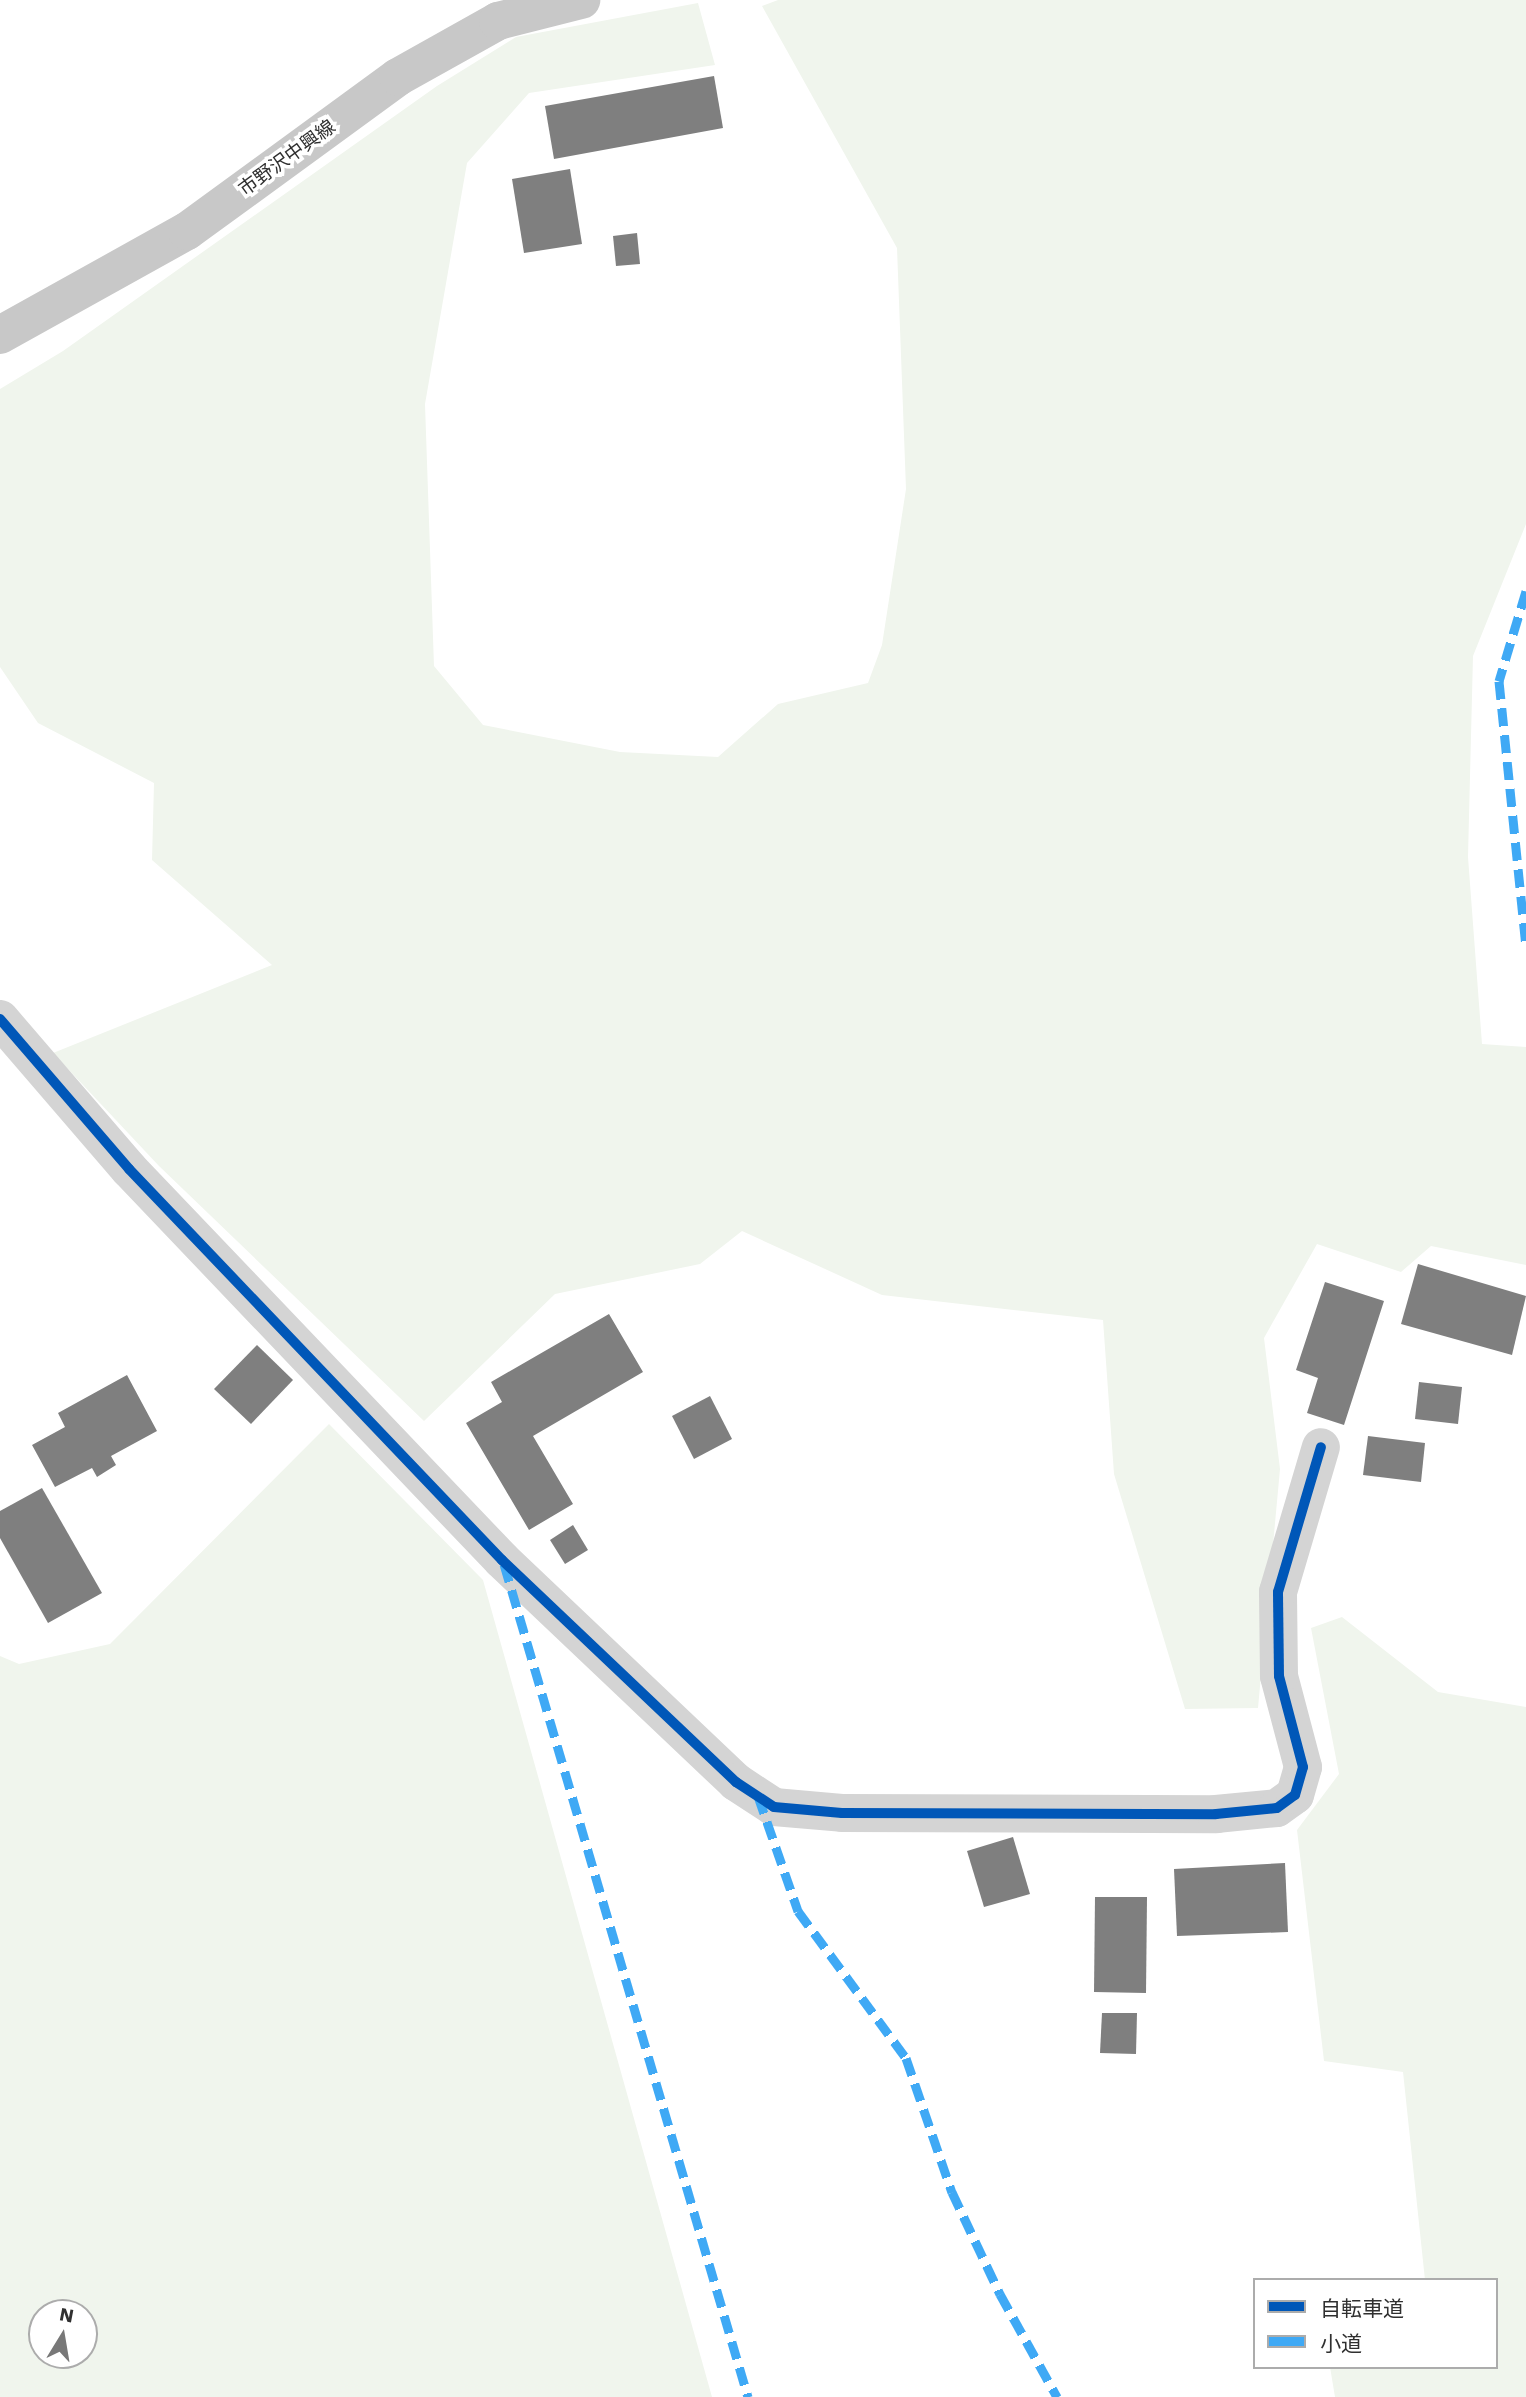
<!DOCTYPE html>
<meta charset="utf-8">
<style>
body{margin:0}
#map{position:relative;width:1526px;height:2397px;overflow:hidden;background:#fff;font-family:"Work Sans","Noto Sans JP",sans-serif}
div>[style]{position:absolute}
.green>*{inset:0;background:#f0f5ed}
.building>*{inset:0;background:#7f7f7f}
.minor>*{height:38px;margin:-19px;padding:0 19px;transform-origin:19px;border-radius:19px;background:#d4d4d4}
.major>*{height:38px;margin:-19px;padding:0 19px;transform-origin:19px;border-radius:19px;background:#c8c8c8}
.quiet>*{height:9px;margin-top:-4.5px;transform-origin:0;background:repeating-linear-gradient(90deg,#3fa9f5 0 18px,transparent 0 27px)}
.cycleway>*{height:10px;margin:-5px;padding:0 5px;transform-origin:5px;border-radius:5px;background:#0057b8}
span{translate:-50% -50%;white-space:nowrap;text-align:center;line-height:1.15;-webkit-text-stroke:7px #fff;paint-order:stroke}
.street-label{font-size:19px;color:#303030}
.legend{position:absolute;left:1253px;top:2278px;width:245px;height:91px;box-sizing:border-box;background:#fff;border:2px solid #acacac;margin:0;padding:9px 12px;list-style:none;font-size:21px;color:#303030}
.legend li{display:flex;align-items:center;gap:14px;height:35px}
.legend b{width:35px;border:2px solid #acacac}
.north{position:absolute;left:28px;top:2299px;width:70px;height:70px;box-sizing:border-box;background:#fff;border:2px solid #acacac;border-radius:50%;rotate:11deg;font-size:19px;font-weight:700;line-height:28px;text-align:center;color:#303030}
.north::after{content:'';display:block;margin:auto;width:24px;height:32px;background:#787878;clip-path:polygon(50% 0,100% 100%,50% 72%,0 100%)}
</style>
<div id="map">
<div class="green">
<div style="clip-path:polygon(778px 0,1526px 0,1526px 524px,1473px 656px,1468px 857px,1482px 1044px,1526px 1047px,1526px 1265px,1431px 1246px,1401px 1272px,1317px 1244px,1264px 1338px,1280px 1469px,1258px 1708px,1185px 1709px,1114px 1474px,1103px 1320px,882px 1295px,742px 1231px,700px 1264px,555px 1294px,424px 1421px,159px 1166px,53px 1053px,272px 965px,152px 860px,154px 783px,38px 723px,0 667px,0 389px,63px 351px,437px 86px,516px 37px,698px 3px,715px 65px,529px 93px,467px 163px,425px 404px,434px 666px,483px 725px,620px 752px,718px 757px,778px 704px,868px 683px,882px 645px,906px 489px,897px 248px,762px 6px)"></div>
<div style="clip-path:polygon(evenodd,329px 1424px,483px 1580px,712px 2397px,0 2397px,0 1656px,19px 1664px,110px 1644px,329px 1424px,84px 2313px,84px 2355px,42px 2355px,42px 2313px,84px 2313px)"></div>
<div style="clip-path:polygon(1342px 1617px,1438px 1692px,1526px 1707px,1526px 2397px,1335px 2397px,1330px 2367px,1496px 2367px,1496px 2280px,1425px 2280px,1403px 2072px,1324px 2061px,1297px 1830px,1339px 1774px,1311px 1628px)"></div>
</div>
<div class="building">
<div style="clip-path:polygon(714px 76px,723px 128px,554px 159px,545px 106px)"></div>
<div style="clip-path:polygon(570px 169px,582px 244px,524px 253px,512px 179px)"></div>
<div style="clip-path:polygon(637px 233px,640px 264px,616px 266px,613px 236px)"></div>
<div style="clip-path:polygon(1418px 1264px,1526px 1296px,1512px 1355px,1401px 1324px)"></div>
<div style="clip-path:polygon(1325px 1282px,1384px 1301px,1344px 1425px,1307px 1413px,1318px 1378px,1296px 1370px)"></div>
<div style="clip-path:polygon(609px 1314px,643px 1372px,533px 1436px,573px 1504px,529px 1530px,466px 1423px,502px 1402px,491px 1382px)"></div>
<div style="clip-path:polygon(257px 1345px,293px 1380px,251px 1424px,214px 1389px)"></div>
<div style="clip-path:polygon(127px 1375px,157px 1431px,111px 1456px,116px 1465px,97px 1477px,92px 1468px,55px 1487px,32px 1445px,65px 1427px,58px 1413px)"></div>
<div style="clip-path:polygon(1419px 1382px,1462px 1387px,1458px 1424px,1415px 1419px)"></div>
<div style="clip-path:polygon(710px 1396px,732px 1439px,694px 1459px,672px 1416px)"></div>
<div style="clip-path:polygon(1368px 1436px,1425px 1443px,1421px 1482px,1363px 1475px)"></div>
<div style="clip-path:polygon(42px 1488px,102px 1593px,48px 1623px,0 1538px,0 1511px)"></div>
<div style="clip-path:polygon(573px 1525px,588px 1550px,565px 1564px,550px 1540px)"></div>
<div style="clip-path:polygon(1013px 1837px,1030px 1894px,984px 1907px,967px 1851px)"></div>
<div style="clip-path:polygon(1285px 1863px,1288px 1932px,1177px 1936px,1174px 1869px)"></div>
<div style="clip-path:polygon(1095px 1897px,1147px 1897px,1146px 1993px,1094px 1992px)"></div>
<div style="clip-path:polygon(1102px 2013px,1137px 2013px,1136px 2054px,1100px 2053px)"></div>
</div>
<div class="minor">
<div style="left:0;top:1019px;width:198px;rotate:49.3deg"></div>
<div style="left:129px;top:1169px;width:540px;rotate:46.35deg"></div>
<div style="left:502px;top:1560px;width:323px;rotate:43.5deg"></div>
<div style="left:736px;top:1782px;width:45px;rotate:33.3deg"></div>
<div style="left:774px;top:1807px;width:68px;rotate:5deg"></div>
<div style="left:842px;top:1813px;width:374px;rotate:0.2deg"></div>
<div style="left:1216px;top:1814px;width:61px;rotate:-5.6deg"></div>
<div style="left:1277px;top:1808px;width:22px;rotate:-36deg"></div>
<div style="left:1295px;top:1795px;width:29px;rotate:-74deg"></div>
<div style="left:1303px;top:1767px;width:94px;rotate:-104.8deg"></div>
<div style="left:1279px;top:1676px;width:84px;rotate:-90.7deg"></div>
<div style="left:1278px;top:1592px;width:151px;rotate:-73.5deg"></div>
</div>
<div class="major">
<div style="left:0;top:335px;width:214px;rotate:-29.1deg"></div>
<div style="left:187px;top:231px;width:261px;rotate:-36.1deg"></div>
<div style="left:398px;top:77px;width:115px;rotate:-29.2deg"></div>
<div style="left:498px;top:21px;width:86px;rotate:-14.2deg"></div>
</div>
<div class="quiet">
<div style="left:1526px;top:591px;width:94px;rotate:106.7deg"></div>
<div style="left:1499px;top:681px;width:268px;rotate:84.2deg"></div>
<div style="left:504px;top:1564px;width:868px;rotate:73.67deg"></div>
<div style="left:758px;top:1796px;width:122px;rotate:70.8deg"></div>
<div style="left:798px;top:1911px;width:182px;rotate:53.7deg"></div>
<div style="left:906px;top:2058px;width:142px;rotate:71.1deg"></div>
<div style="left:952px;top:2192px;width:113px;rotate:64.8deg"></div>
<div style="left:1000px;top:2294px;width:118px;rotate:61deg"></div>
</div>
<div class="cycleway">
<div style="left:0;top:1019px;width:198px;rotate:49.3deg"></div>
<div style="left:129px;top:1169px;width:540px;rotate:46.35deg"></div>
<div style="left:502px;top:1560px;width:323px;rotate:43.5deg"></div>
<div style="left:736px;top:1782px;width:45px;rotate:33.3deg"></div>
<div style="left:774px;top:1807px;width:68px;rotate:5deg"></div>
<div style="left:842px;top:1813px;width:374px;rotate:0.2deg"></div>
<div style="left:1216px;top:1814px;width:61px;rotate:-5.6deg"></div>
<div style="left:1277px;top:1808px;width:22px;rotate:-36deg"></div>
<div style="left:1295px;top:1795px;width:29px;rotate:-74deg"></div>
<div style="left:1303px;top:1767px;width:94px;rotate:-104.8deg"></div>
<div style="left:1279px;top:1676px;width:84px;rotate:-90.7deg"></div>
<div style="left:1278px;top:1592px;width:151px;rotate:-73.5deg"></div>
</div>
<div class="street-label">
<span style="left:287px;top:158px;rotate:-36deg">市野沢中興線</span>
</div>
<ul class="legend">
<li><b style="height:9px;background:#0057b8"></b>自転車道</li>
<li><b style="height:9px;background:#3fa9f5"></b>小道</li>
</ul>
<div class="north">N</div>
</div>
